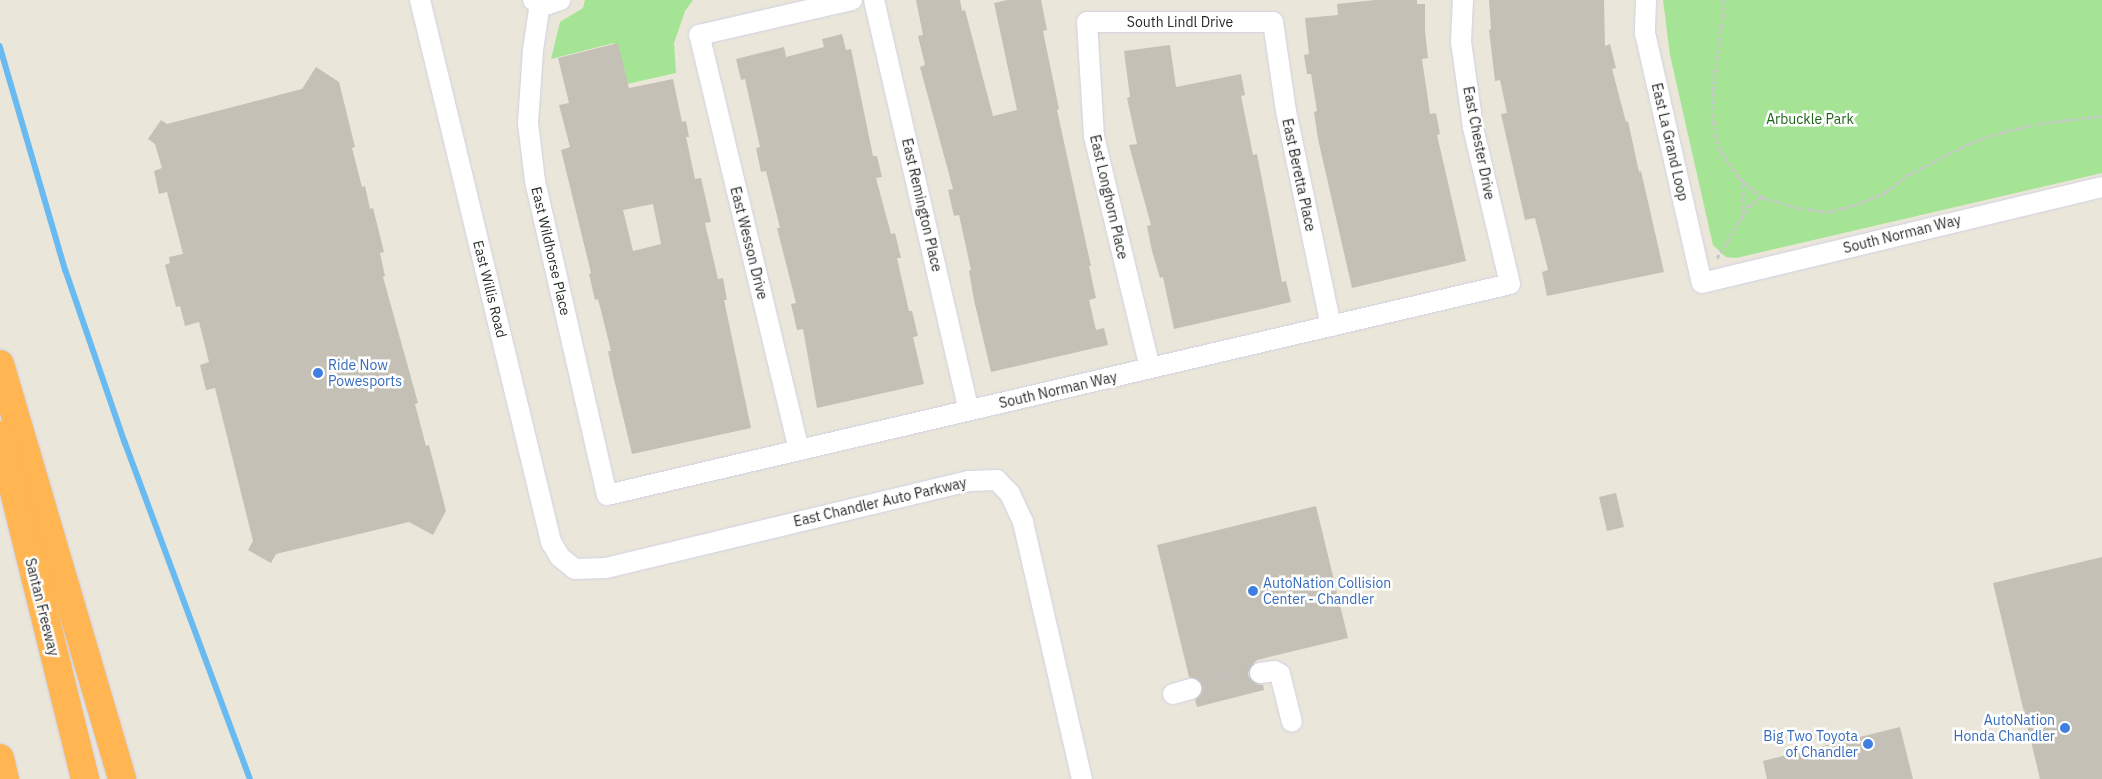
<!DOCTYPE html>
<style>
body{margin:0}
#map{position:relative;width:2102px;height:779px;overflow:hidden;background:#ebe6da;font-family:"IBM Plex Sans",sans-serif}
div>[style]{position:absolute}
.green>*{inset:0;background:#a4e494}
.stream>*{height:5.5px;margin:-2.75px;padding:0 2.75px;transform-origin:2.75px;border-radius:2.75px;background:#69baf1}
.building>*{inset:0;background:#c4c0b5}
.minor-tunnel>*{height:20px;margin-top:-10px;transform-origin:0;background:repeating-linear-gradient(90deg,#c4c0b7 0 20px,transparent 0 30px)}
.path>*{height:3px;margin-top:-1.5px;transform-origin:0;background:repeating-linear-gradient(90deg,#c7c7c7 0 4px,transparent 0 6.5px)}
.roads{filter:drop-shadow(0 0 1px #cfd0e2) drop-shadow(0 0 1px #cfd0e2)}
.minor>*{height:20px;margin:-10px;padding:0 10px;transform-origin:10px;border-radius:10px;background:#fff}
.highway>*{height:28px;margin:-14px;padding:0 14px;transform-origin:14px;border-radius:14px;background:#ffb551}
.dots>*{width:14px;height:14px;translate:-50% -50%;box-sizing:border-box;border:2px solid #fff;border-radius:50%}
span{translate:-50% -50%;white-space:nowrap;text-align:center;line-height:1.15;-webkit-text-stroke:5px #fff;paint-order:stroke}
.street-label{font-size:14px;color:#292929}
.park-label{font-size:14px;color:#1d6618}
.shop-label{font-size:14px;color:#366cbe}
.left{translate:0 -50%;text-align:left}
.right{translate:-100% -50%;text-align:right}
</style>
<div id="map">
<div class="green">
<div style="clip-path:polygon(585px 0,693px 0,685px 11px,674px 43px,676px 73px,627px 84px,614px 43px,551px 59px,560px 22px,583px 8px)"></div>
<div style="clip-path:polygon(1663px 0,2102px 0,2102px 173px,1736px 258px,1726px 257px,1713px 245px,1670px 55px)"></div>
</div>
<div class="stream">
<div style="left:0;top:46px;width:234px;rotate:73.7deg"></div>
<div style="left:66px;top:271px;width:181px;rotate:71deg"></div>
<div style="left:125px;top:442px;width:359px;rotate:69.6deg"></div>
</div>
<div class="building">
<div style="clip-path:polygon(916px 0,960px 0,962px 11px,965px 10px,993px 116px,1017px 110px,994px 3px,1007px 0,1041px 0,1047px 30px,1043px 31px,1059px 109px,1057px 110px,1091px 266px,1089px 266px,1096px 298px,1089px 300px,1096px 330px,1104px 328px,1108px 345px,991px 372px,974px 300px,969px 271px,971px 270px,959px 215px,954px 216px,948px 190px,953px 189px,920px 67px,925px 65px,918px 36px,923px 35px)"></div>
<div style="clip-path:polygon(1375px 0,1417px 0,1417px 4px,1425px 4px,1425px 31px,1428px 58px,1422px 59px,1430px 114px,1436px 113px,1440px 134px,1437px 135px,1466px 261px,1352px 288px,1318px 139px,1314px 112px,1317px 111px,1311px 74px,1307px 74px,1304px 55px,1309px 54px,1305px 18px,1338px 15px,1337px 4px)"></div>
<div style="clip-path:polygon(1489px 0,1604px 0,1605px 46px,1610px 44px,1616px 68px,1612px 69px,1626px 122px,1628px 121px,1639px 172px,1641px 171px,1664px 272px,1547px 296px,1542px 272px,1548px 270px,1535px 218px,1525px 220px,1501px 114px,1507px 113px,1500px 80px,1495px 81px,1489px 30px,1491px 29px)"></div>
<div style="clip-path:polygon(842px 34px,846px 50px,851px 49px,873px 156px,877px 156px,882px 177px,876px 178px,891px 234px,895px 233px,901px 258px,897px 258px,909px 311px,912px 311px,918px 336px,913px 337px,924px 384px,817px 408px,803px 329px,797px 330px,791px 304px,796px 303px,777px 228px,780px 228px,766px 171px,761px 172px,756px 148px,760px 147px,745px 79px,741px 80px,736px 59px,784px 47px,786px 57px,824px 47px,822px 39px)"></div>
<div style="clip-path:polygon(evenodd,618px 43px,629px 88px,673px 79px,682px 122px,686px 121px,689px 137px,686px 137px,695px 179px,701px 178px,711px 222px,705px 223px,718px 279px,723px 278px,727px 300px,724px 300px,751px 428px,632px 454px,613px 375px,608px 351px,611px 351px,598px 299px,595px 300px,589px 274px,591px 273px,561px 150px,570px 147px,559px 105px,569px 103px,558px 58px,618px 43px,653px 204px,661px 244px,633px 251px,623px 210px,653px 204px)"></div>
<div style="clip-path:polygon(1170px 45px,1176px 87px,1241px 74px,1245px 95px,1241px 96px,1253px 155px,1257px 154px,1282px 282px,1286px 281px,1291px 302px,1174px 329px,1163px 277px,1160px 278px,1152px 251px,1147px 226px,1151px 225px,1129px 145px,1137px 144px,1127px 98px,1130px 97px,1124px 51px)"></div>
<div style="clip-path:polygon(316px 67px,339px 82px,355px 147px,352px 148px,362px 187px,365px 186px,370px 209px,373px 208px,384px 252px,380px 253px,385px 276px,383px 277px,418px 403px,415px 404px,426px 446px,429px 445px,446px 511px,433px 535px,409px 522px,276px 554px,271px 563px,248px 550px,253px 541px,215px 388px,206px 390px,200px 365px,209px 362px,199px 322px,185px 326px,180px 306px,176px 307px,165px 265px,170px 263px,169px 257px,183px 254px,167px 192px,159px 194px,154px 171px,162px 168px,155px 144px,148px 139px,161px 120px,167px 124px,302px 89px)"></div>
<div style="clip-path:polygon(1616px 493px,1624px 527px,1607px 531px,1599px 497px)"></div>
<div style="clip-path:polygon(1316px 506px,1348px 638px,1257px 660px,1249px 668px,1248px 675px,1255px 684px,1263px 685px,1264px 690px,1197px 707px,1195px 700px,1202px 692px,1203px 686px,1199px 680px,1189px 677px,1157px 545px)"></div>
<div style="clip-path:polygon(2102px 557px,2102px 779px,2040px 779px,1993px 583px)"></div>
<div style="clip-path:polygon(1900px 727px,1913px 779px,1767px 779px,1763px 761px)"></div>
</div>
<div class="minor-tunnel">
<div style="left:1191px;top:689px;width:71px;rotate:-13.1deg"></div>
</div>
<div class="path">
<div style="left:1723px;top:0;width:17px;rotate:90deg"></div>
<div style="left:1723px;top:17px;width:64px;rotate:98.1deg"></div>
<div style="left:1714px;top:80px;width:34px;rotate:93deg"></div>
<div style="left:1712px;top:114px;width:34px;rotate:80deg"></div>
<div style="left:1718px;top:147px;width:37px;rotate:56deg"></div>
<div style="left:1739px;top:178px;width:30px;rotate:40deg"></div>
<div style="left:1762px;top:197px;width:34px;rotate:17deg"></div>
<div style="left:1794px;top:207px;width:33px;rotate:9deg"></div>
<div style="left:1827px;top:212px;width:32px;rotate:-14deg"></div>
<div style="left:1858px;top:204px;width:30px;rotate:-23deg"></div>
<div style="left:1886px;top:192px;width:28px;rotate:-38deg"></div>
<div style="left:1908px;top:175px;width:68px;rotate:-27.3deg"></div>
<div style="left:1968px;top:144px;width:37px;rotate:-19deg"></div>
<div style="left:2003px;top:132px;width:40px;rotate:-13deg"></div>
<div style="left:2042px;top:123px;width:60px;rotate:-6.7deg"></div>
<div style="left:1743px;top:215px;width:34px;rotate:-90deg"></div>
<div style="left:1717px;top:258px;width:60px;rotate:-58.7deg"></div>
<div style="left:1748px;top:207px;width:17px;rotate:-36deg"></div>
</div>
<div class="roads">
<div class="minor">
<div style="left:420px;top:0;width:558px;rotate:76.41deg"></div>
<div style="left:551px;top:542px;width:17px;rotate:59deg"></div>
<div style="left:560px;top:557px;width:19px;rotate:39deg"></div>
<div style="left:575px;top:569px;width:31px;rotate:-2deg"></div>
<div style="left:606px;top:568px;width:373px;rotate:-13.5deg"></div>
<div style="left:969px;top:481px;width:28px;rotate:-2deg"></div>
<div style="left:997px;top:480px;width:19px;rotate:47deg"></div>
<div style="left:1010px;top:494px;width:31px;rotate:65deg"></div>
<div style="left:1023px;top:522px;width:264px;rotate:77.1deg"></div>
<div style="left:533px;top:0;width:16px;rotate:15deg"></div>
<div style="left:548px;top:4px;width:13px;rotate:-18deg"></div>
<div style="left:874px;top:0;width:421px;rotate:77deg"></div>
<div style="left:1646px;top:0;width:33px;rotate:92deg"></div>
<div style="left:1645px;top:33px;width:256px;rotate:77.2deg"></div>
<div style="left:1702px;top:283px;width:411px;rotate:-13.5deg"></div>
<div style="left:540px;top:3px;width:48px;rotate:98.5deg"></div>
<div style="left:533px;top:50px;width:73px;rotate:93.9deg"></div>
<div style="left:528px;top:123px;width:58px;rotate:83.1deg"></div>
<div style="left:535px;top:181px;width:322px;rotate:77.1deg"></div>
<div style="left:607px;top:495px;width:927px;rotate:-13.15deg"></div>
<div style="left:1510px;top:284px;width:161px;rotate:-103.3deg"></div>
<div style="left:1473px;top:127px;width:86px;rotate:-98deg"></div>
<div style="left:1461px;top:42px;width:42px;rotate:-87.3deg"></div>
<div style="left:1150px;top:368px;width:239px;rotate:-103.6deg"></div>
<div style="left:1094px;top:136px;width:114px;rotate:-93.5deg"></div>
<div style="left:1087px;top:22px;width:186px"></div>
<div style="left:1273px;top:22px;width:90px;rotate:81.7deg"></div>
<div style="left:1286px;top:111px;width:220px;rotate:78.2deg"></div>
<div style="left:799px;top:450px;width:427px;rotate:-103.5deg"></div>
<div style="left:699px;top:35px;width:157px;rotate:-12.9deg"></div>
<div style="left:1260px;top:673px;width:14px;rotate:-8deg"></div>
<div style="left:1274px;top:671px;width:7px;rotate:27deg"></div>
<div style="left:1280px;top:674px;width:49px;rotate:76deg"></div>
<div style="left:1173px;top:694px;width:19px;rotate:-16deg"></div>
</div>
<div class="highway">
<div style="left:0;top:364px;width:433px;rotate:73.6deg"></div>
<div style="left:0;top:435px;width:354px;rotate:76.1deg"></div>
<div style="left:0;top:758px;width:22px;rotate:77deg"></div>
</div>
</div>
<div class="dots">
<div style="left:318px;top:373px;background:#3f7fe0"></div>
<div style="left:1253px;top:591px;background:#3f7fe0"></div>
<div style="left:2065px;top:728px;background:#3f7fe0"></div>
<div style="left:1868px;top:744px;background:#3f7fe0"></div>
</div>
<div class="street-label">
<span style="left:1180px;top:22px">South Lindl Drive</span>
<span style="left:1670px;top:142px;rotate:77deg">East La Grand Loop</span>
<span style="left:1479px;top:143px;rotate:79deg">East Chester Drive</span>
<span style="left:1299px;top:175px;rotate:78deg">East Beretta Place</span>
<span style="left:1109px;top:197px;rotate:77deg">East Longhorn Place</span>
<span style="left:922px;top:205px;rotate:77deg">East Remington Place</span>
<span style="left:1902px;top:234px;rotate:-14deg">South Norman Way</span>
<span style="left:749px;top:243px;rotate:76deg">East Wesson Drive</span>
<span style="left:551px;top:251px;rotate:77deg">East Wildhorse Place</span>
<span style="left:490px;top:289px;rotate:76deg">East Willis Road</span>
<span style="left:1058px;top:390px;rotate:-13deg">South Norman Way</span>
<span style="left:880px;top:502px;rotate:-13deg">East Chandler Auto Parkway</span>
<span style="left:42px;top:607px;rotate:76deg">Santan Freeway</span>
</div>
<div class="park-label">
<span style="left:1810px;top:119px">Arbuckle Park</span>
</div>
<div class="shop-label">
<span class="left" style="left:328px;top:373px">Ride Now<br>Powesports</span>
<span class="left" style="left:1263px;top:591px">AutoNation Collision<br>Center - Chandler</span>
<span class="right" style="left:2055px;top:728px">AutoNation<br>Honda Chandler</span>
<span class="right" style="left:1858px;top:744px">Big Two Toyota<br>of Chandler</span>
</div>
</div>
